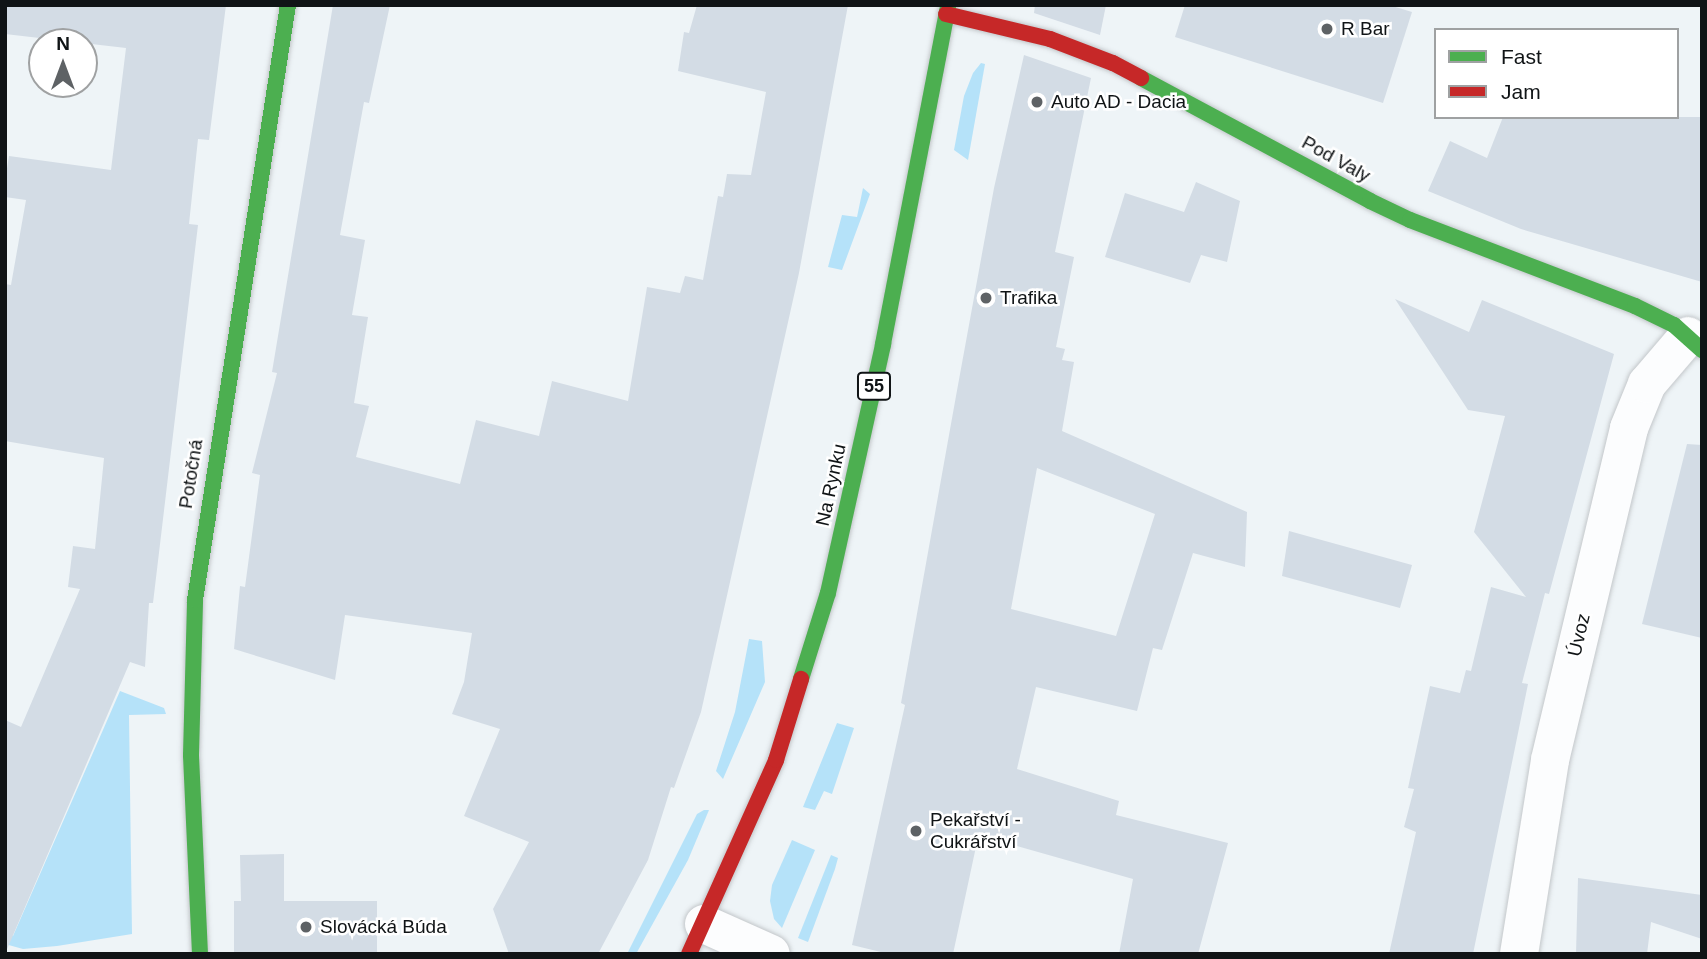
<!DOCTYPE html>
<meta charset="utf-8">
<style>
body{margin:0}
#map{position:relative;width:1707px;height:959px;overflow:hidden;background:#eef4f7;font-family:Helvetica,sans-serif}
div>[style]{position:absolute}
.green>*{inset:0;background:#b5e2f9}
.building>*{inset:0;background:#d3dce5}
.roads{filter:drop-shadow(0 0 2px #c3c7ca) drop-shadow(0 0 2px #c3c7ca)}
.street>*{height:38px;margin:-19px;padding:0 19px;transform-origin:19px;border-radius:19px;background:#fcfdfe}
.fast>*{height:16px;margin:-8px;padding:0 8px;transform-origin:8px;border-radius:8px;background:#4caf50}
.jam>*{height:16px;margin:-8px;padding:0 8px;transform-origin:8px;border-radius:8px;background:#c62828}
.dots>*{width:19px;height:19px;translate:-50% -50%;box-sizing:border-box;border:4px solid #fff;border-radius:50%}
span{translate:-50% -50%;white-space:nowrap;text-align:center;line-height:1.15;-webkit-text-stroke:5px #fff;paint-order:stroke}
.shield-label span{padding:2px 5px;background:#fff;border:2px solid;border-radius:5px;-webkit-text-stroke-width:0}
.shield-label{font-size:18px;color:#101416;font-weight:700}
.poi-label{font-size:19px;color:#101416}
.left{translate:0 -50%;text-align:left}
.street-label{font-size:19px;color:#101416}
.frame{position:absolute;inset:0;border:7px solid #101416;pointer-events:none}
.legend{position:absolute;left:1434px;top:28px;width:245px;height:91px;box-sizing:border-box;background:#fff;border:2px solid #9fa1a2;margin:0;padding:9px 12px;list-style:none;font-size:21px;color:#101416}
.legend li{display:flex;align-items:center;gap:14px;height:35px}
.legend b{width:35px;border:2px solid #9fa1a2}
.north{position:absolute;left:28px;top:28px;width:70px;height:70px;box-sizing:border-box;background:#fff;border:2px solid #9fa1a2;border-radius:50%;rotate:0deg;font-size:19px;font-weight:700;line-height:28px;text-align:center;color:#101416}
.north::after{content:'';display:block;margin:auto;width:24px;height:32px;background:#5e6265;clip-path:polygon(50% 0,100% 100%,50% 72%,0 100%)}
</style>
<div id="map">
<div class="green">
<div style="clip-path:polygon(981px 63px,985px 64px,968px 160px,954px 150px,964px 96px,973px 73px)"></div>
<div style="clip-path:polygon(863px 188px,870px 194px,842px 270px,828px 267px,842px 215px,857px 217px)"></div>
<div style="clip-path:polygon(749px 639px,762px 641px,765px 682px,723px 779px,716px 771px,735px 712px)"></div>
<div style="clip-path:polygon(120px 691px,164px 708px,166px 714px,129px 715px,132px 934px,57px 946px,23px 949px,5px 944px,5px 933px,13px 936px)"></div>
<div style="clip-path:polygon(837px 723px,854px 728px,832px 794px,824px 791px,815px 810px,803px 807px)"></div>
<div style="clip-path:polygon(704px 810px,709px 810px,688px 860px,636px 954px,627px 954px,697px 814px)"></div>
<div style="clip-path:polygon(792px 840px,815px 850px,782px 928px,774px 919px,770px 901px,772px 885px)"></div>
<div style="clip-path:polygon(831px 855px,838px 858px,835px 869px,808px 942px,798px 938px)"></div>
</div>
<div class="building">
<div style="clip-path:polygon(5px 5px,226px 5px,209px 140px,198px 139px,189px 224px,198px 225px,153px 603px,149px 603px,145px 667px,130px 662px,5px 954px,5px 720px,21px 727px,80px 589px,68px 587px,73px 546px,95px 549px,104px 458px,5px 441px,5px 284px,11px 285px,26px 200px,5px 197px,5px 181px,9px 156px,111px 170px,126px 48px,5px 34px)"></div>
<div style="clip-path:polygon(333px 5px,390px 5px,369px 103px,364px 102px,340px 235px,365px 240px,352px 315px,368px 317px,354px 403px,369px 406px,356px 457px,460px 484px,476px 420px,539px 436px,552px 381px,628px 401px,647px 287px,680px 293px,685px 276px,703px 280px,718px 196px,723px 197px,727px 174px,751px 175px,766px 92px,678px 71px,684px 32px,689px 33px,697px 5px,848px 5px,799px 273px,701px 712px,674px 788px,671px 787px,648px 860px,598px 954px,509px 954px,493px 909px,529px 842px,464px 816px,500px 729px,452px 714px,464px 682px,472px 633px,345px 615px,335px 680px,234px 649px,240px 586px,245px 587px,260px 475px,252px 473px,277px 373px,272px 372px)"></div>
<div style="clip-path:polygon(1035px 5px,1106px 5px,1100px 35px,1034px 13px)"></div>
<div style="clip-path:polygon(1185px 5px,1389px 5px,1412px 12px,1383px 103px,1175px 37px)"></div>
<div style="clip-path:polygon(evenodd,1024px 55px,1091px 78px,1055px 252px,1074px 257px,1056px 347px,1065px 349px,1062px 360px,1074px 362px,1062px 431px,1247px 512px,1245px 567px,1193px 553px,1162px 650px,1153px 648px,1137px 711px,1036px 687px,1017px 769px,1119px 801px,1116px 815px,1228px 843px,1198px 954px,1119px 954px,1133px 879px,982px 836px,980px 843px,977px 842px,953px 954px,889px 954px,852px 945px,905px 705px,901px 703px,956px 396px,994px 188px,1024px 55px,1037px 468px,1155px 514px,1116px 636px,1011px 609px,1037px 468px)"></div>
<div style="clip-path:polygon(1503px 117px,1702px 117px,1702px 282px,1521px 229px,1428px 191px,1450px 141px,1487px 158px)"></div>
<div style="clip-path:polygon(1196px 182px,1240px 201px,1227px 262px,1201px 255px,1190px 283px,1105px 257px,1125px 193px,1184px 212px)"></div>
<div style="clip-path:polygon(1395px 299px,1469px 332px,1482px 300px,1614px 354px,1549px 594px,1545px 593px,1522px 683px,1528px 684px,1473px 954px,1389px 954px,1416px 832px,1404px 827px,1414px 789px,1408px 788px,1430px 686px,1460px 693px,1466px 670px,1471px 671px,1491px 587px,1526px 597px,1474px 532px,1505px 416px,1468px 410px)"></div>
<div style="clip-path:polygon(1687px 444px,1702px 445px,1702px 638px,1642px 624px)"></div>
<div style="clip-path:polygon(1289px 531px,1412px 565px,1400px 608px,1282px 576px)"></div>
<div style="clip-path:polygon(284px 854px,284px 901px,377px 901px,377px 954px,234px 954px,234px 901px,241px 901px,240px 855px)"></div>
<div style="clip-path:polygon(1578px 878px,1702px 895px,1702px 939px,1651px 922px,1647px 954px,1576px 954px)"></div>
</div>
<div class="roads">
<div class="street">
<div style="left:704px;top:924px;width:73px;rotate:24.1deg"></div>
<div style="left:1519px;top:954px;width:196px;rotate:-80.9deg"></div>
<div style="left:1550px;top:760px;width:341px;rotate:-76.6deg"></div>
<div style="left:1629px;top:428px;width:48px;rotate:-67.8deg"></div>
<div style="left:1647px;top:384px;width:63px;rotate:-49.5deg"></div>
</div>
<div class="fast">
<div style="left:1141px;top:78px;width:260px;rotate:28.2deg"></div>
<div style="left:1370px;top:201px;width:44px;rotate:25.4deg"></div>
<div style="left:1410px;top:220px;width:241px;rotate:20.9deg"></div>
<div style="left:1635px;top:306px;width:43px;rotate:26deg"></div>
<div style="left:1674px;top:325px;width:38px;rotate:42deg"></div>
<div style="left:801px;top:679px;width:90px;rotate:-72.6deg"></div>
<div style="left:828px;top:593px;width:255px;rotate:-77.5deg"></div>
<div style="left:883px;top:344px;width:345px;rotate:-79.1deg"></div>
<div style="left:200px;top:954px;width:199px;rotate:-92.6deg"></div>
<div style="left:191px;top:755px;width:155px;rotate:-88.5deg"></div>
<div style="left:195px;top:600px;width:602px;rotate:-81.12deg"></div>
</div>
<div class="jam">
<div style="left:946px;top:14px;width:107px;rotate:13.5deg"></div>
<div style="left:1050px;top:39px;width:67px;rotate:20.9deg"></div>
<div style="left:1113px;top:63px;width:32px;rotate:28deg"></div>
<div style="left:689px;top:954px;width:213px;rotate:-65.8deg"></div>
<div style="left:776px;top:760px;width:85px;rotate:-72.8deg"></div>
</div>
</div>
<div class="dots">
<div style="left:1327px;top:29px;background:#5e6265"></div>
<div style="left:1037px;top:102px;background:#5e6265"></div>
<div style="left:986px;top:298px;background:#5e6265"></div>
<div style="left:916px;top:831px;background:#5e6265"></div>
<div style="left:306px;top:927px;background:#5e6265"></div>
</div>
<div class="shield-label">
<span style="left:874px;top:386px">55</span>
</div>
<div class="poi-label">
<span class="left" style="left:1341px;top:29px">R Bar</span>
<span class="left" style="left:1051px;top:102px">Auto AD - Dacia</span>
<span class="left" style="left:1000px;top:298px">Trafika</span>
<span class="left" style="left:930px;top:831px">Pekařství -<br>Cukrářství</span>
<span class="left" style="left:320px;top:927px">Slovácká Búda</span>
</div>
<div class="street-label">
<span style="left:1336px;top:159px;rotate:29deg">Pod Valy</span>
<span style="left:191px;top:474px;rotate:-81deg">Potočná</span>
<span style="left:831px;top:485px;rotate:-78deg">Na Rynku</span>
<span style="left:1579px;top:635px;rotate:-77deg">Úvoz</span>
</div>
<div class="frame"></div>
<ul class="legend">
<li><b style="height:9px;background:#4caf50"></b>Fast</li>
<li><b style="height:9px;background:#c62828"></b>Jam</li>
</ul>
<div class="north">N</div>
</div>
